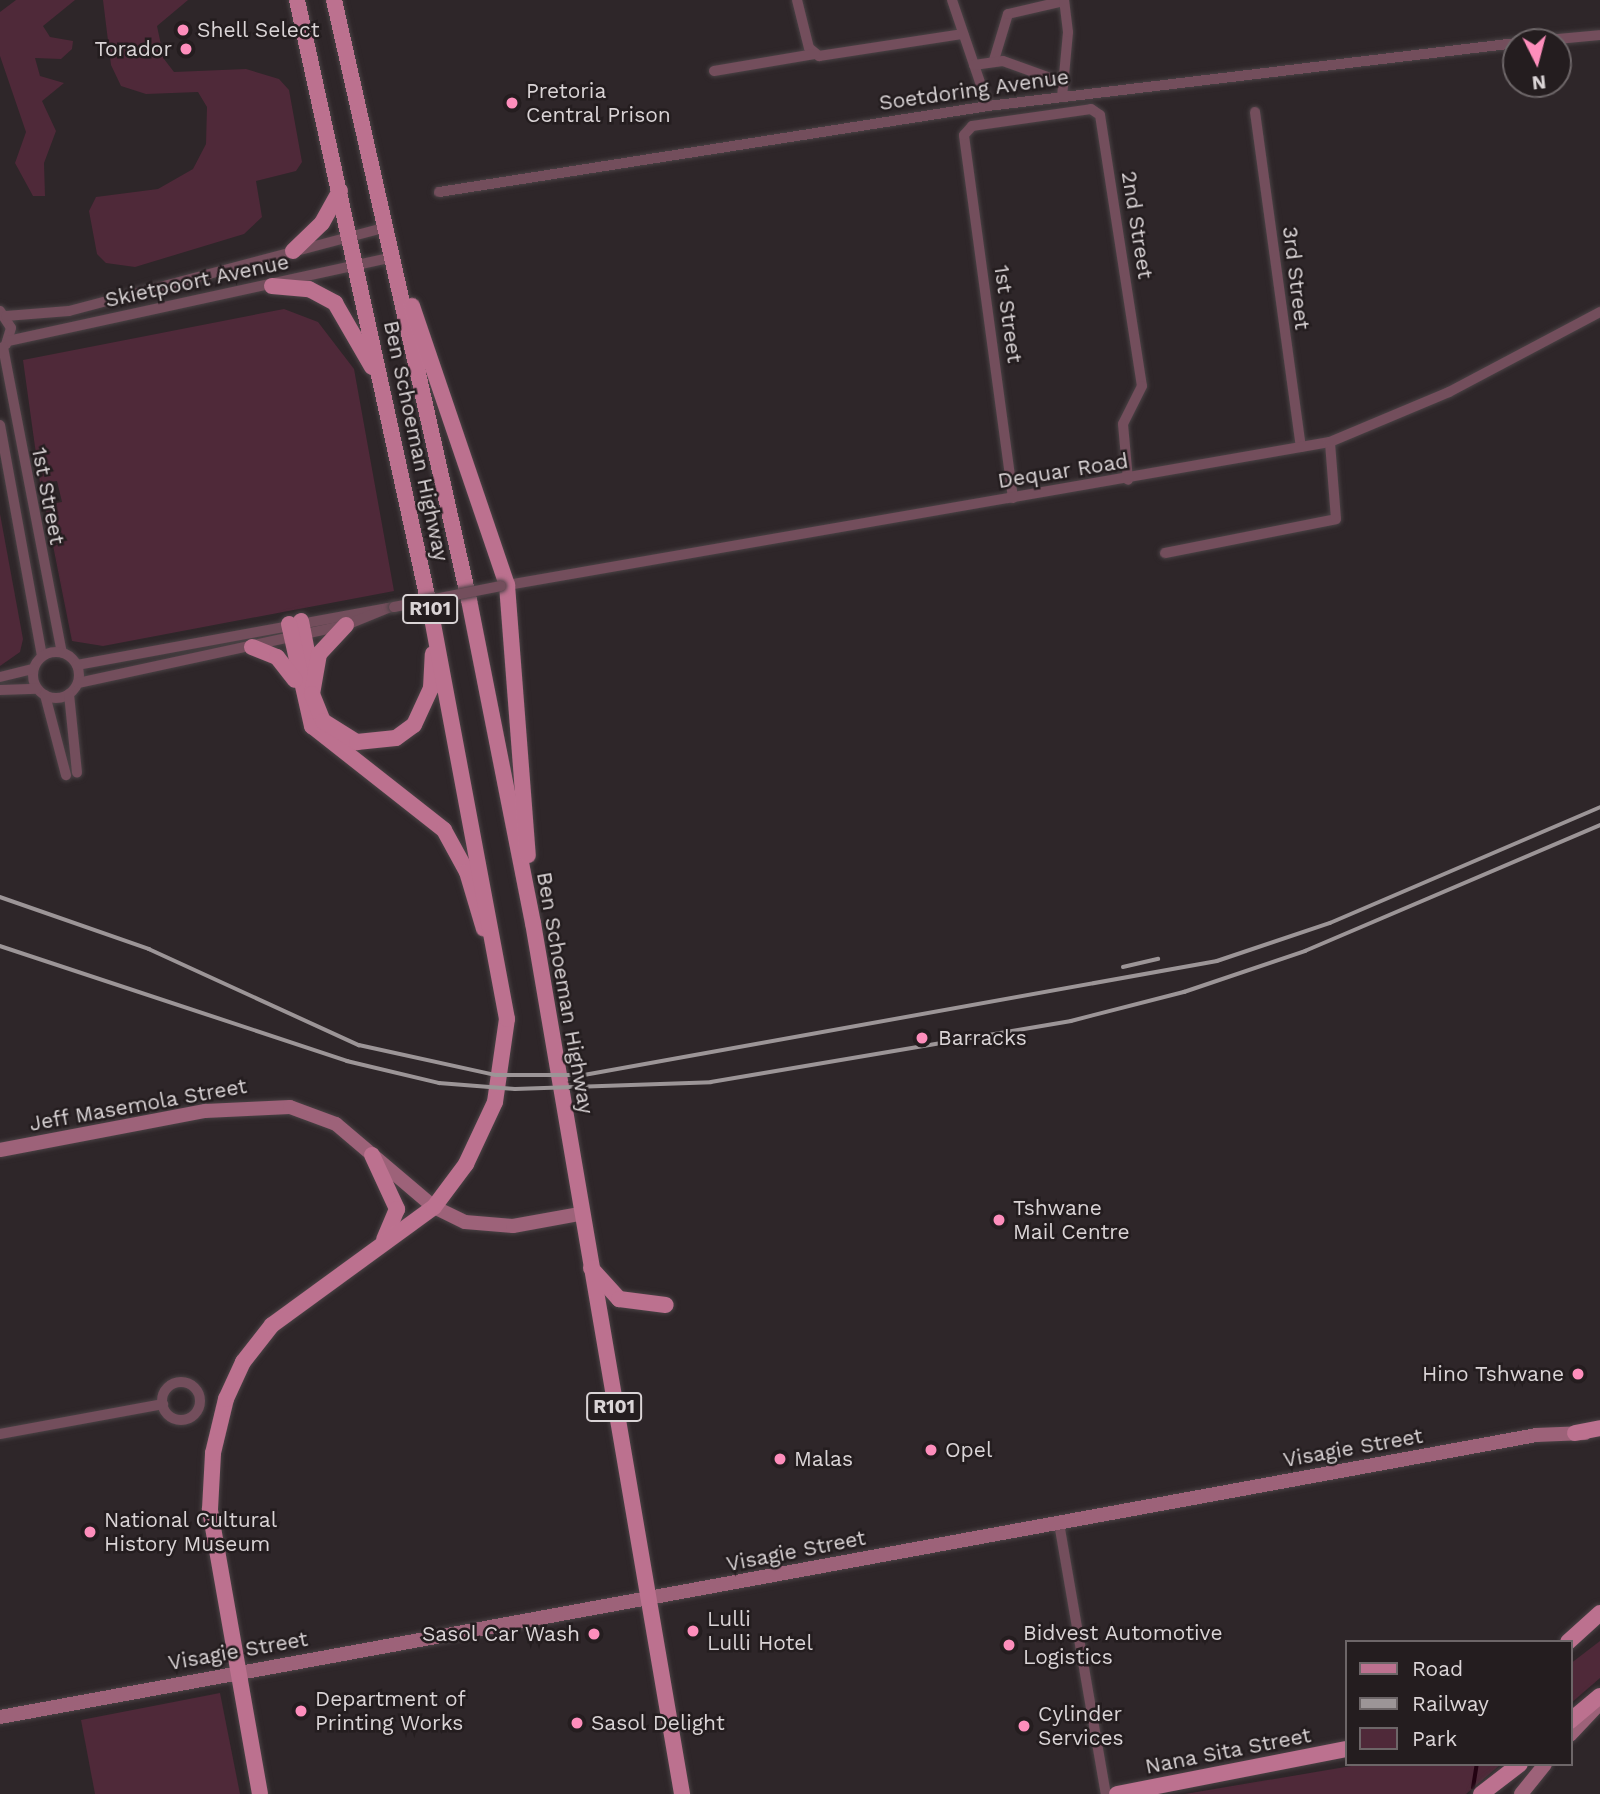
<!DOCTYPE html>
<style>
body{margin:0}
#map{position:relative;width:1600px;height:1794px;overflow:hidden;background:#2e2629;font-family:"Work Sans",sans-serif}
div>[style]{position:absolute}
.green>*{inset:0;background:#4f2939}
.stream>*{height:3.5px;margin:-1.75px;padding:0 1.75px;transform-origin:1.75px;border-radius:1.75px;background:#230312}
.roads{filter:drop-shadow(0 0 2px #4a4245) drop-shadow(0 0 2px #4a4245)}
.street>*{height:10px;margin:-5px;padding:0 5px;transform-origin:5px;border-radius:5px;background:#734e5c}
.street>.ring{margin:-5px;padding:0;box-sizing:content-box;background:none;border:10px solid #734e5c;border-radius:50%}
.secondary>*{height:14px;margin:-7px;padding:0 7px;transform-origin:7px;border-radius:7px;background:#9d6279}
.primary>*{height:16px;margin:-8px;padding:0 8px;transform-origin:8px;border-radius:8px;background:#bc718f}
.rail>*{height:3.5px;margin:-1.75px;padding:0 1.75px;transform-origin:1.75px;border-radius:1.75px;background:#9c9597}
.bridges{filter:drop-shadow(0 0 2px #4a4245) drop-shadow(0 0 2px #4a4245)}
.street-bridge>*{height:10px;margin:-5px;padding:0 5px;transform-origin:5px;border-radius:5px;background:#734e5c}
.dots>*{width:19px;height:19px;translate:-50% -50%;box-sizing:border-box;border:4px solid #241d1f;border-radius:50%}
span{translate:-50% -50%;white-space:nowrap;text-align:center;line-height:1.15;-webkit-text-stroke:5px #241d1f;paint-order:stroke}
.shield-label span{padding:2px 5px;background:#241d1f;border:2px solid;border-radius:5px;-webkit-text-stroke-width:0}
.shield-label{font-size:19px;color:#dad4d6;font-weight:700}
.poi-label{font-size:21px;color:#dad4d6}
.left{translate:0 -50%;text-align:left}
.right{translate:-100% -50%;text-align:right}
.street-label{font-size:21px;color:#dad4d6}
.legend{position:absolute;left:1345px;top:1640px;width:228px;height:126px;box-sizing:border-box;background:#241d1f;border:2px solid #6d6668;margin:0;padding:9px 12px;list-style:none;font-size:21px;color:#dad4d6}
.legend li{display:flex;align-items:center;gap:14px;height:35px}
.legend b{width:35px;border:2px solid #6d6668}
.north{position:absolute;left:1502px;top:28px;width:70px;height:70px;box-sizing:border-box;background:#241d1f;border:2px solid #6d6668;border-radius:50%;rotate:174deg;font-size:19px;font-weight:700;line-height:28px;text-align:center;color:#dad4d6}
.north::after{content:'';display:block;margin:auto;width:24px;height:32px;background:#fe8ebc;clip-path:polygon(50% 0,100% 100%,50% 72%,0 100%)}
</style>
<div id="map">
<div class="green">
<div style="clip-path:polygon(16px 0,75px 0,43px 26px,50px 37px,73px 41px,72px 49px,61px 59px,35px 58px,40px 76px,64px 83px,42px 101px,56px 131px,44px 163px,45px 196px,33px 196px,15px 163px,26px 132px,0 56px,0 12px)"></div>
<div style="clip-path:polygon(103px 0,188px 0,157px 26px,164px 59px,174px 72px,246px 69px,279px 79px,289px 90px,302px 162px,296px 171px,256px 181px,262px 217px,244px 234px,135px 267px,106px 263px,97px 254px,89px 211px,96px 197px,158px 189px,193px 169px,206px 144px,207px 107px,198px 92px,146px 94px,121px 86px,111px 65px)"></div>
<div style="clip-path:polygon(284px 309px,318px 322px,354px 369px,394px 591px,103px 646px,72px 641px,45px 505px,62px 502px,57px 481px,40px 483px,23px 360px)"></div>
<div style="clip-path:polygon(0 514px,23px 639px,20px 652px,0 666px)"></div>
<div style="clip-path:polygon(1600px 1641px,1600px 1678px,1570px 1704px,1570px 1664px)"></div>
<div style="clip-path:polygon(220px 1693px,240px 1794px,95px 1794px,81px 1720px)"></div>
<div style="clip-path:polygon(1363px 1764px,1501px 1764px,1466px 1794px,1185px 1794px)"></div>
</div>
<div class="stream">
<div style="left:1473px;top:1788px;width:24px;rotate:-81deg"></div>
</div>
<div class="roads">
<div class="street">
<div style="left:797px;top:0;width:49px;rotate:76deg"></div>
<div style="left:809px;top:48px;width:13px;rotate:39deg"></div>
<div style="left:819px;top:56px;width:146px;rotate:-8.7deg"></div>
<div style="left:952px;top:0;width:112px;rotate:71.2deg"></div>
<div style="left:1525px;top:42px;width:75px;rotate:-5.3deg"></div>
<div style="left:994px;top:60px;width:48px;rotate:-73.1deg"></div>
<div style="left:1008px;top:14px;width:57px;rotate:-13.1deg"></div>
<div style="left:974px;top:65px;width:29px;rotate:-8deg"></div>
<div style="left:1003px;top:61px;width:65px;rotate:19.8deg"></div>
<div style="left:714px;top:71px;width:102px;rotate:-9.6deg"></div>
<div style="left:1062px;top:97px;width:65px;rotate:-84.7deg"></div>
<div style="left:1068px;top:32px;width:32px;rotate:-97deg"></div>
<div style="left:1255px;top:112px;width:338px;rotate:82.2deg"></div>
<div style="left:439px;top:192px;width:556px;rotate:-8.9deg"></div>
<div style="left:988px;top:106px;width:532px;rotate:-6.8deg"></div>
<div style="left:0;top:311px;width:20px;rotate:57deg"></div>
<div style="left:11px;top:328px;width:17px;rotate:107deg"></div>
<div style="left:6px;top:316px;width:63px;rotate:-4.5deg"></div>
<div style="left:69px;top:311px;width:328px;rotate:-14.8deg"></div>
<div style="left:8px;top:341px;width:394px;rotate:-12.3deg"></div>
<div style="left:3px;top:347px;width:311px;rotate:79.1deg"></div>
<div style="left:0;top:425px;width:234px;rotate:79.7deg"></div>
<div style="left:1013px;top:498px;width:366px;rotate:-97.7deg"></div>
<div style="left:964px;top:135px;width:12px;rotate:-48deg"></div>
<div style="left:972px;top:126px;width:120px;rotate:-8.1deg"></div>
<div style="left:1091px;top:109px;width:11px;rotate:34deg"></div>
<div style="left:1100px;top:115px;width:274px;rotate:81.2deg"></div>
<div style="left:1142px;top:386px;width:42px;rotate:116.6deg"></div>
<div style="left:1123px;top:424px;width:56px;rotate:84.9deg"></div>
<div style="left:1165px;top:553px;width:174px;rotate:-11.2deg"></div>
<div style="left:1336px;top:519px;width:77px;rotate:-94.5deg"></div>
<div style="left:502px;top:586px;width:840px;rotate:-9.87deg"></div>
<div style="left:1330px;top:442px;width:129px;rotate:-22.8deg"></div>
<div style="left:1449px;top:392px;width:171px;rotate:-27.9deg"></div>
<div class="ring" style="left:33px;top:652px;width:36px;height:36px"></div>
<div style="left:77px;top:665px;width:322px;rotate:-10.4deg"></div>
<div style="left:0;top:677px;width:34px;rotate:-14deg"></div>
<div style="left:78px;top:683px;width:274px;rotate:-12.2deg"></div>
<div style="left:346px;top:625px;width:45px;rotate:-22deg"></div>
<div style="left:0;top:690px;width:37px;rotate:-2deg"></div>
<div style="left:69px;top:694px;width:79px;rotate:84.2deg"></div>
<div style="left:45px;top:695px;width:83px;rotate:75.3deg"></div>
<div class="ring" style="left:162px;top:1382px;width:28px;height:28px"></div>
<div style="left:0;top:1434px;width:166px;rotate:-10.4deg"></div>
<div style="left:1059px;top:1523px;width:275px;rotate:80.2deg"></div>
</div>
<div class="secondary">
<div style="left:0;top:1150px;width:209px;rotate:-10.8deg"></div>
<div style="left:205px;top:1111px;width:85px;rotate:-2.7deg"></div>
<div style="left:290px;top:1107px;width:49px;rotate:20.3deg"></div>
<div style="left:336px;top:1124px;width:128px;rotate:40.3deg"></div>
<div style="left:434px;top:1207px;width:34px;rotate:26deg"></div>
<div style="left:465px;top:1222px;width:48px;rotate:4.8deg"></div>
<div style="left:513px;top:1226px;width:68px;rotate:-10.2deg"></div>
<div style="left:0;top:1717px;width:1562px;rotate:-10.4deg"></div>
<div style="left:1536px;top:1435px;width:49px;rotate:-2.3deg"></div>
<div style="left:1570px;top:1735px;width:44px;rotate:-46.8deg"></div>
<div style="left:1521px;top:1794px;width:38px;rotate:-51deg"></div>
</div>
<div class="primary">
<div style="left:334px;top:0;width:615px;rotate:77.32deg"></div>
<div style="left:469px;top:600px;width:329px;rotate:78.8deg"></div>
<div style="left:533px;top:923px;width:884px;rotate:80.29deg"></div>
<div style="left:293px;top:251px;width:40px;rotate:-44deg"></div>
<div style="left:322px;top:223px;width:37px;rotate:-61deg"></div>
<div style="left:272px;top:286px;width:37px;rotate:5deg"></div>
<div style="left:309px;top:289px;width:30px;rotate:28deg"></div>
<div style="left:335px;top:303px;width:74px;rotate:60deg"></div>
<div style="left:412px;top:306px;width:295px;rotate:71.2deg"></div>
<div style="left:507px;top:585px;width:271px;rotate:85.6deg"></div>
<div style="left:301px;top:621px;width:52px;rotate:78.9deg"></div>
<div style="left:289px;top:624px;width:105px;rotate:77.3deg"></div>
<div style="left:312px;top:726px;width:168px;rotate:38.2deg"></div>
<div style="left:444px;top:830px;width:48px;rotate:61.3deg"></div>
<div style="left:467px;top:872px;width:59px;rotate:73.4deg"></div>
<div style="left:346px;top:625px;width:40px;rotate:133deg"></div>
<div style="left:319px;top:654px;width:41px;rotate:99.9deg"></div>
<div style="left:312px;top:694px;width:29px;rotate:68deg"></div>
<div style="left:323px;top:721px;width:40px;rotate:32deg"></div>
<div style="left:357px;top:742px;width:39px;rotate:-6deg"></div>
<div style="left:396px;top:738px;width:22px;rotate:-36deg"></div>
<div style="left:414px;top:725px;width:41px;rotate:-65.3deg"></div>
<div style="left:431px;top:688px;width:34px;rotate:-87deg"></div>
<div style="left:252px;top:647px;width:27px;rotate:22deg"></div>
<div style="left:277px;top:657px;width:29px;rotate:52deg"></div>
<div style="left:372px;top:1155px;width:60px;rotate:65.2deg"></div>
<div style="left:397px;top:1209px;width:33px;rotate:113deg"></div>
<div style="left:591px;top:1268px;width:42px;rotate:47.9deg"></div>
<div style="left:619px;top:1299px;width:47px;rotate:7.3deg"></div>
<div style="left:1575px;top:1433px;width:25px;rotate:-11deg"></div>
<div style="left:1568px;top:1642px;width:43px;rotate:-42.2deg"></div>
<div style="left:1570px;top:1721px;width:39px;rotate:-40deg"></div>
<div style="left:260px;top:1794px;width:289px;rotate:-100deg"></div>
<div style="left:210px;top:1509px;width:56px;rotate:-86.9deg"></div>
<div style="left:213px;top:1453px;width:56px;rotate:-76.5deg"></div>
<div style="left:226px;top:1399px;width:41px;rotate:-65.3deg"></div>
<div style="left:243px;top:1362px;width:47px;rotate:-51.9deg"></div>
<div style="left:272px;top:1325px;width:200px;rotate:-36.1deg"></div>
<div style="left:434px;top:1207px;width:54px;rotate:-53.3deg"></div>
<div style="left:466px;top:1164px;width:68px;rotate:-64.9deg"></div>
<div style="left:495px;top:1102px;width:84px;rotate:-81.8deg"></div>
<div style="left:507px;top:1019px;width:417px;rotate:-100.6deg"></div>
<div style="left:430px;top:609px;width:623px;rotate:-102.32deg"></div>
<div style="left:1117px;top:1794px;width:233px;rotate:-11.1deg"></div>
<div style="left:1481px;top:1794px;width:49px;rotate:-37.6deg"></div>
</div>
</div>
<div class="rail">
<div style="left:0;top:897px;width:158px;rotate:19.2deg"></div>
<div style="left:149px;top:949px;width:231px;rotate:24.6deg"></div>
<div style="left:359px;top:1045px;width:140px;rotate:12.4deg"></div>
<div style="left:496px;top:1075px;width:88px"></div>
<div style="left:584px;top:1075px;width:643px;rotate:-10.21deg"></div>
<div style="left:1217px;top:961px;width:119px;rotate:-18.6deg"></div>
<div style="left:1330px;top:923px;width:294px;rotate:-23.2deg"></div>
<div style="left:0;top:946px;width:366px;rotate:18.3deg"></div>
<div style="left:347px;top:1061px;width:95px;rotate:13.4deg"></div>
<div style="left:439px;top:1083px;width:76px;rotate:4.5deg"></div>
<div style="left:515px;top:1089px;width:196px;rotate:-2deg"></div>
<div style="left:711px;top:1082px;width:365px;rotate:-9.6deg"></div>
<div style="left:1071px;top:1021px;width:117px;rotate:-14.4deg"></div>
<div style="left:1184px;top:992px;width:128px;rotate:-18.7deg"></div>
<div style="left:1305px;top:951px;width:321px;rotate:-23.1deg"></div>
<div style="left:1123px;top:967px;width:36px;rotate:-13deg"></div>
</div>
<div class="bridges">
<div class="street-bridge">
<div style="left:394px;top:607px;width:109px;rotate:-11.1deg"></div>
</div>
</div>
<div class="dots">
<div style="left:183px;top:30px;background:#fe8ebc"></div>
<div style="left:186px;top:49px;background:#fe8ebc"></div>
<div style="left:512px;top:103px;background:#fe8ebc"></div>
<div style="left:922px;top:1038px;background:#fe8ebc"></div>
<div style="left:999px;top:1220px;background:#fe8ebc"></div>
<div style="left:1578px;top:1374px;background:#fe8ebc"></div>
<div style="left:931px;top:1450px;background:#fe8ebc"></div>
<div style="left:780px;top:1459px;background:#fe8ebc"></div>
<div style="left:90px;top:1532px;background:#fe8ebc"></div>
<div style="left:693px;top:1631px;background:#fe8ebc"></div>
<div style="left:594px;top:1634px;background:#fe8ebc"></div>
<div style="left:1009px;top:1645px;background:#fe8ebc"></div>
<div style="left:301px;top:1711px;background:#fe8ebc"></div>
<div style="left:577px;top:1723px;background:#fe8ebc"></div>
<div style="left:1024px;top:1726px;background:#fe8ebc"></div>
</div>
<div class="shield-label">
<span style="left:430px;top:609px">R101</span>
<span style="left:614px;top:1407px">R101</span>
</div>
<div class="poi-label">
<span class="left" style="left:197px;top:30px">Shell Select</span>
<span class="right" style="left:172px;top:49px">Torador</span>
<span class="left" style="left:526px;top:103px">Pretoria<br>Central Prison</span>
<span class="left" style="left:938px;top:1038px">Barracks</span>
<span class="left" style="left:1013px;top:1220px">Tshwane<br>Mail Centre</span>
<span class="right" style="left:1564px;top:1374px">Hino Tshwane</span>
<span class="left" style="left:945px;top:1450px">Opel</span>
<span class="left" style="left:794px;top:1459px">Malas</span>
<span class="left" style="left:104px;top:1532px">National Cultural<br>History Museum</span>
<span class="left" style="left:707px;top:1631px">Lulli<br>Lulli Hotel</span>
<span class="left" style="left:1023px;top:1645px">Bidvest Automotive<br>Logistics</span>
<span class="right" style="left:580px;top:1634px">Sasol Car Wash</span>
<span class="left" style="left:315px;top:1711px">Department of<br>Printing Works</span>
<span class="left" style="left:1038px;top:1726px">Cylinder<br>Services</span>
<span class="left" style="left:591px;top:1723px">Sasol Delight</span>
</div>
<div class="street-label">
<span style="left:974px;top:90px;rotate:-8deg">Soetdoring Avenue</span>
<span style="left:1137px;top:225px;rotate:81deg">2nd Street</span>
<span style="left:1296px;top:278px;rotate:83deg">3rd Street</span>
<span style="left:197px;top:281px;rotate:-12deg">Skietpoort Avenue</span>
<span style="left:1008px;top:314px;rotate:82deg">1st Street</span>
<span style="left:416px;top:441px;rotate:78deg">Ben Schoeman Highway</span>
<span style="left:1063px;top:471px;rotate:-9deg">Dequar Road</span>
<span style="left:48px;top:496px;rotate:79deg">1st Street</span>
<span style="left:565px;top:993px;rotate:80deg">Ben Schoeman Highway</span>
<span style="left:138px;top:1105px;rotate:-10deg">Jeff Masemola Street</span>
<span style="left:1353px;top:1448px;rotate:-10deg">Visagie Street</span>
<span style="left:796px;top:1551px;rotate:-11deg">Visagie Street</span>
<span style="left:238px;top:1651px;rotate:-10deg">Visagie Street</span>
<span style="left:1228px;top:1751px;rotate:-11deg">Nana Sita Street</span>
</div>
<ul class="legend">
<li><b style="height:9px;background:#bc718f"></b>Road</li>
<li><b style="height:9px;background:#9c9597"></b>Railway</li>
<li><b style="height:19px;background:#4f2939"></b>Park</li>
</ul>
<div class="north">N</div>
</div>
